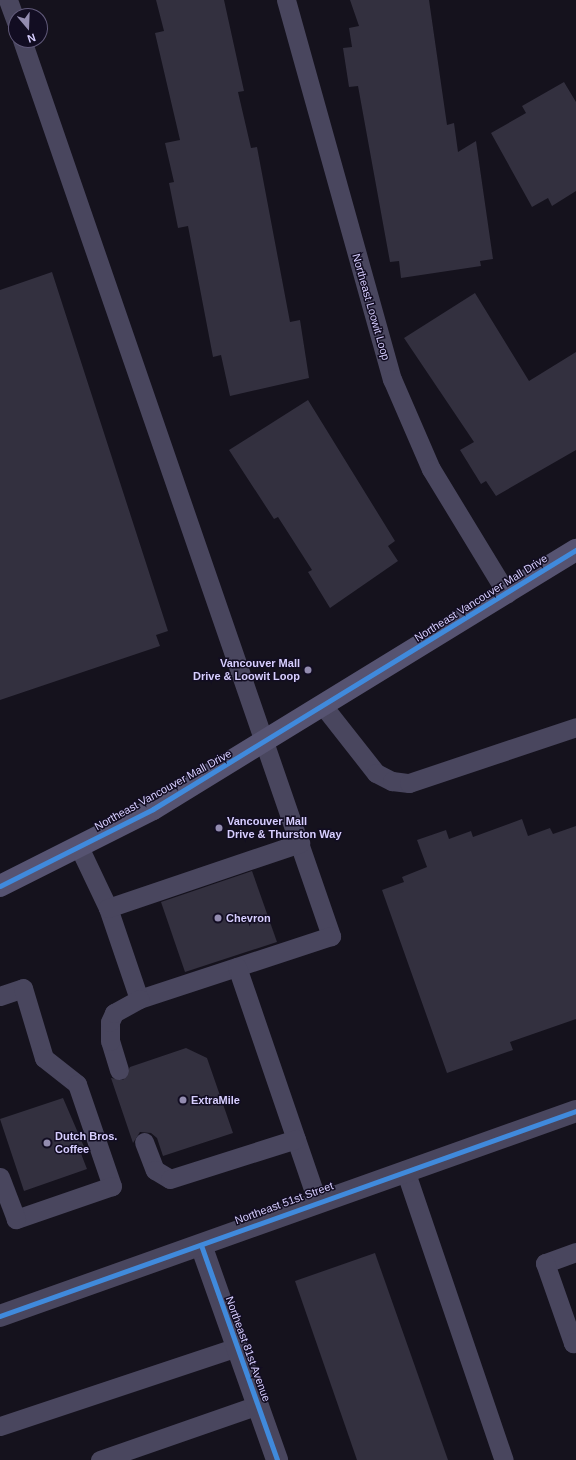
<!DOCTYPE html>
<style>
body{margin:0}
#map{position:relative;width:576px;height:1460px;overflow:hidden;background:#15121d;font-family:Helvetica,sans-serif}
div>[style]{position:absolute}
.building>*{inset:0;background:#33303f}
.service>*{height:19px;margin:-9.5px;padding:0 9.5px;transform-origin:9.5px;border-radius:9.5px;background:#49465e}
.minor>*{height:22px;margin:-11px;padding:0 11px;transform-origin:11px;border-radius:11px;background:#49465e}
.tertiary>*{height:22px;margin:-11px;padding:0 11px;transform-origin:11px;border-radius:11px;background:#49465e}
.secondary>*{height:22px;margin:-11px;padding:0 11px;transform-origin:11px;border-radius:11px;background:#565371}
.cycleway>*{height:5px;margin:-2.5px;padding:0 2.5px;transform-origin:2.5px;border-radius:2.5px;background:#408adc}
.dots>*{width:11px;height:11px;translate:-50% -50%;box-sizing:border-box;border:2px solid #120d22;border-radius:50%}
span{translate:-50% -50%;white-space:nowrap;text-align:center;line-height:1.15;-webkit-text-stroke:3px #120d22;paint-order:stroke}
.street-label{font-size:11px;color:#d7ceff}
.poi-label{font-size:11px;color:#d7ceff;font-weight:700}
.right{translate:-100% -50%;text-align:right}
.left{translate:0 -50%;text-align:left}
.north{position:absolute;left:8px;top:8px;width:40px;height:40px;box-sizing:border-box;background:#120d22;border:1px solid #615a7a;border-radius:50%;rotate:161deg;font-size:11px;font-weight:700;line-height:16px;text-align:center;color:#d7ceff}
.north::after{content:'';display:block;margin:auto;width:14px;height:18px;background:#938cb0;clip-path:polygon(50% 0,100% 100%,50% 72%,0 100%)}
</style>
<div id="map">
<div class="building">
<div style="clip-path:polygon(156px 0,224px 0,244px 91px,238px 92px,251px 148px,257px 147px,290px 322px,300px 320px,309px 378px,230px 396px,221px 355px,213px 357px,188px 226px,178px 228px,169px 183px,174px 182px,165px 143px,180px 140px,155px 33px,164px 31px)"></div>
<div style="clip-path:polygon(350px 0,429px 0,447px 125px,454px 123px,458px 152px,476px 141px,493px 259px,480px 261px,481px 266px,401px 278px,399px 261px,390px 262px,358px 86px,349px 87px,343px 48px,352px 47px,349px 28px,359px 26px)"></div>
<div style="clip-path:polygon(564px 82px,576px 102px,576px 191px,552px 206px,548px 198px,532px 207px,491px 133px,526px 113px,522px 106px)"></div>
<div style="clip-path:polygon(52px 272px,168px 631px,156px 635px,160px 646px,0 700px,0 290px)"></div>
<div style="clip-path:polygon(475px 293px,529px 381px,576px 352px,576px 450px,496px 496px,486px 481px,481px 484px,460px 450px,474px 442px,404px 338px)"></div>
<div style="clip-path:polygon(308px 400px,395px 541px,388px 546px,398px 561px,330px 608px,308px 572px,312px 570px,278px 517px,274px 519px,229px 450px)"></div>
<div style="clip-path:polygon(522px 819px,528px 836px,550px 828px,553px 834px,576px 826px,576px 1019px,510px 1042px,513px 1050px,447px 1073px,382px 890px,404px 882px,402px 877px,427px 867px,417px 840px,446px 830px,449px 839px,471px 831px,473px 837px)"></div>
<div style="clip-path:polygon(252px 871px,277px 942px,185px 972px,161px 902px)"></div>
<div style="clip-path:polygon(186px 1048px,207px 1058px,233px 1133px,163px 1156px,157px 1138px,151px 1133px,140px 1132px,133px 1143px,111px 1078px,123px 1080px,130px 1067px)"></div>
<div style="clip-path:polygon(63px 1098px,85px 1149px,80px 1151px,87px 1169px,24px 1191px,0 1119px)"></div>
<div style="clip-path:polygon(375px 1253px,448px 1460px,357px 1460px,295px 1281px)"></div>
</div>
<div class="service">
<div style="left:8px;top:0;width:23px;rotate:70deg"></div>
<div style="left:286px;top:0;width:394px;rotate:74.4deg"></div>
<div style="left:392px;top:379px;width:98px;rotate:66.6deg"></div>
<div style="left:431px;top:469px;width:146px;rotate:58.7deg"></div>
<div style="left:22px;top:40px;width:948px;rotate:70.97deg"></div>
<div style="left:331px;top:936px;width:202px;rotate:161.8deg"></div>
<div style="left:139px;top:999px;width:96px;rotate:-108.8deg"></div>
<div style="left:108px;top:908px;width:68px;rotate:-115.4deg"></div>
<div style="left:324px;top:707px;width:84px;rotate:51.8deg"></div>
<div style="left:376px;top:773px;width:18px;rotate:27deg"></div>
<div style="left:392px;top:781px;width:17px;rotate:7deg"></div>
<div style="left:409px;top:783px;width:176px;rotate:-18.5deg"></div>
<div style="left:108px;top:908px;width:203px;rotate:-18.7deg"></div>
<div style="left:237px;top:967px;width:247px;rotate:71.1deg"></div>
<div style="left:0;top:996px;width:24px;rotate:-19deg"></div>
<div style="left:23px;top:988px;width:73px;rotate:73.3deg"></div>
<div style="left:44px;top:1058px;width:42px;rotate:38.2deg"></div>
<div style="left:77px;top:1084px;width:108px;rotate:71.1deg"></div>
<div style="left:112px;top:1186px;width:102px;rotate:161deg"></div>
<div style="left:16px;top:1219px;width:45px;rotate:-110.9deg"></div>
<div style="left:119px;top:1070px;width:30px;rotate:-107deg"></div>
<div style="left:110px;top:1041px;width:19px;rotate:-90deg"></div>
<div style="left:110px;top:1022px;width:10px;rotate:-66deg"></div>
<div style="left:114px;top:1013px;width:29px;rotate:-29deg"></div>
<div style="left:144px;top:1142px;width:30px;rotate:69deg"></div>
<div style="left:155px;top:1170px;width:17px;rotate:31deg"></div>
<div style="left:170px;top:1179px;width:132px;rotate:-17.6deg"></div>
<div style="left:405px;top:1170px;width:306px;rotate:71.2deg"></div>
<div style="left:576px;top:1252px;width:33px;rotate:160deg"></div>
<div style="left:545px;top:1263px;width:85px;rotate:70.7deg"></div>
<div style="left:573px;top:1343px;width:3px;rotate:-18deg"></div>
<div style="left:0;top:1426px;width:250px;rotate:-18.4deg"></div>
<div style="left:100px;top:1460px;width:167px;rotate:-19.2deg"></div>
</div>
<div class="minor">
<div style="left:201px;top:1245px;width:228px;rotate:70.5deg"></div>
</div>
<div class="tertiary">
<div style="left:0;top:1316px;width:611px;rotate:-19.59deg"></div>
</div>
<div class="secondary">
<div style="left:0;top:886px;width:171px;rotate:-26.7deg"></div>
<div style="left:153px;top:809px;width:496px;rotate:-31.5deg"></div>
</div>
<div class="cycleway">
<div style="left:0;top:886px;width:171px;rotate:-26.7deg"></div>
<div style="left:153px;top:809px;width:496px;rotate:-31.5deg"></div>
<div style="left:201px;top:1245px;width:228px;rotate:70.5deg"></div>
<div style="left:0;top:1316px;width:611px;rotate:-19.59deg"></div>
</div>
<div class="dots">
<div style="left:308px;top:670px;background:#938cb0"></div>
<div style="left:219px;top:828px;background:#938cb0"></div>
<div style="left:218px;top:918px;background:#938cb0"></div>
<div style="left:183px;top:1100px;background:#938cb0"></div>
<div style="left:47px;top:1143px;background:#938cb0"></div>
</div>
<div class="street-label">
<span style="left:371px;top:307px;rotate:74deg">Northeast Loowit Loop</span>
<span style="left:481px;top:598px;rotate:-32deg">Northeast Vancouver Mall Drive</span>
<span style="left:163px;top:790px;rotate:-29deg">Northeast Vancouver Mall Drive</span>
<span style="left:284px;top:1203px;rotate:-20deg">Northeast 51st Street</span>
<span style="left:248px;top:1349px;rotate:70deg">Northeast 81st Avenue</span>
</div>
<div class="poi-label">
<span class="right" style="left:300px;top:670px">Vancouver Mall<br>Drive &amp; Loowit Loop</span>
<span class="left" style="left:227px;top:828px">Vancouver Mall<br>Drive &amp; Thurston Way</span>
<span class="left" style="left:226px;top:918px">Chevron</span>
<span class="left" style="left:191px;top:1100px">ExtraMile</span>
<span class="left" style="left:55px;top:1143px">Dutch Bros.<br>Coffee</span>
</div>
<div class="north">N</div>
</div>
